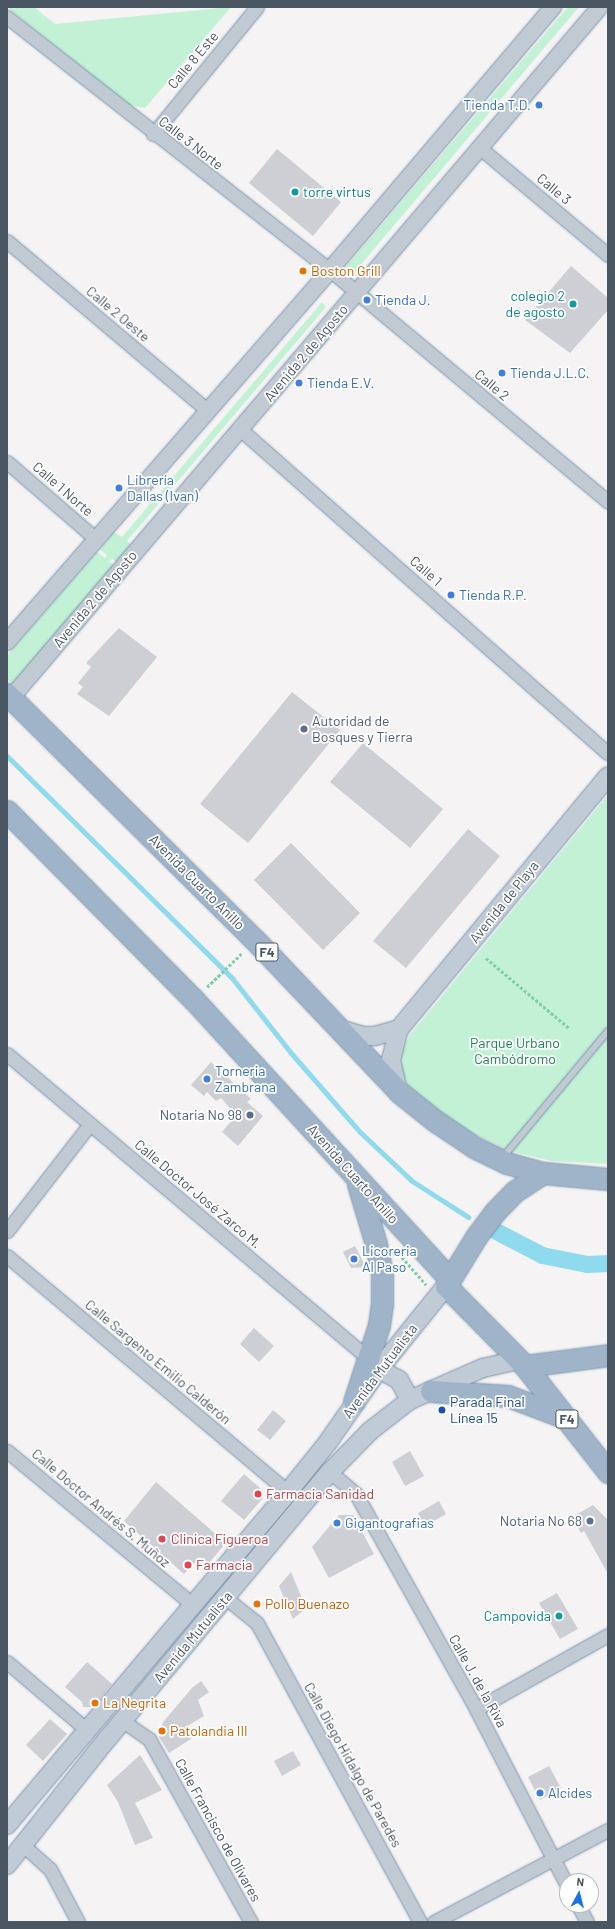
<!DOCTYPE html>
<meta charset="utf-8">
<style>
body{margin:0}
#map{position:relative;width:615px;height:1929px;overflow:hidden;background:#f5f3f3;font-family:Barlow,sans-serif}
div>[style]{position:absolute}
.green>*{inset:0;background:#c3f1d5}
.stream>*{height:5px;margin:-2.5px;padding:0 2.5px;transform-origin:2.5px;border-radius:2.5px;background:#90daee}
.canal>*{height:17px;margin:-8.5px;padding:0 8.5px;transform-origin:8.5px;border-radius:8.5px;background:#90daee}
.building>*{inset:0;background:#cdcfd5}
.path>*{height:2.5px;margin-top:-1.25px;transform-origin:0;background:repeating-linear-gradient(90deg,#7ad0a6 0 3px,transparent 0 5px)}
.roads{filter:drop-shadow(0 0 1px #7690ad) drop-shadow(0 0 1px #7690ad)}
.service>*{height:6px;margin:-3px;padding:0 3px;transform-origin:3px;border-radius:3px;background:#c1cad2}
.minor>*{height:13px;margin:-6.5px;padding:0 6.5px;transform-origin:6.5px;border-radius:6.5px;background:#c1cad2}
.tertiary>*{height:16px;margin:-8px;padding:0 8px;transform-origin:8px;border-radius:8px;background:#c1cad2}
.secondary>*{height:18px;margin:-9px;padding:0 9px;transform-origin:9px;border-radius:9px;background:#c1cbd6}
.trunk>*{height:21px;margin:-10.5px;padding:0 10.5px;transform-origin:10.5px;border-radius:10.5px;background:#9fb4c9}
.dots>*{width:11px;height:11px;translate:-50% -50%;box-sizing:border-box;border:2px solid #fff;border-radius:50%}
span{translate:-50% -50%;white-space:nowrap;text-align:center;line-height:1.15;-webkit-text-stroke:3.5px #fff;paint-order:stroke}
.shield-label span{padding:1px 3px;background:#fff;border:1px solid;border-radius:3px;-webkit-text-stroke-width:0}
.shield-label{font-size:13px;color:#4a5661;font-weight:700}
.street-label{font-size:14px;color:#4a5661}
.shop-label{font-size:14px;color:#366cbe}
.right{translate:-100% -50%;text-align:right}
.left{translate:0 -50%;text-align:left}
.culture-label{font-size:14px;color:#0d838f}
.food-label{font-size:14px;color:#c56008}
.service-label{font-size:14px;color:#4e5e75}
.park-label{font-size:14px;color:#17864f}
.transit-label{font-size:14px;color:#164399}
.health-label{font-size:14px;color:#be3a42}
.frame{position:absolute;inset:0;border:8px solid #4a5661;pointer-events:none}
.north{position:absolute;left:559px;top:1873px;width:40px;height:40px;box-sizing:border-box;background:#fff;border:1px solid #b7bbc0;border-radius:50%;rotate:7deg;font-size:11px;font-weight:700;line-height:16px;text-align:center;color:#4a5661}
.north::after{content:'';display:block;margin:auto;width:14px;height:18px;background:#1a73e8;clip-path:polygon(50% 0,100% 100%,50% 72%,0 100%)}
</style>
<div id="map">
<div class="green">
<div style="clip-path:polygon(7px 7px,34px 7px,55px 24px,231px 7px,145px 108px,129px 105px)"></div>
<div style="clip-path:polygon(568px 7px,579px 7px,352px 275px,344px 269px)"></div>
<div style="clip-path:polygon(322px 302px,326px 307px,127px 541px,131px 544px,117px 562px,112px 559px,109px 561px,115px 566px,13px 685px,7px 679px,7px 656px,97px 552px,105px 558px,107px 555px,100px 550px,114px 532px,122px 537px)"></div>
<div style="clip-path:polygon(608px 795px,608px 1164px,552px 1161px,510px 1151px,458px 1126px,412px 1093px,402px 1072px,401px 1054px,409px 1036px)"></div>
</div>
<div class="stream">
<div style="left:7px;top:756px;width:316px;rotate:44.6deg"></div>
<div style="left:232px;top:978px;width:95px;rotate:51.8deg"></div>
<div style="left:291px;top:1053px;width:105px;rotate:48.9deg"></div>
<div style="left:360px;top:1132px;width:71px;rotate:43.3deg"></div>
<div style="left:412px;top:1181px;width:67px;rotate:32.7deg"></div>
</div>
<div class="canal">
<div style="left:496px;top:1231px;width:52px;rotate:27.6deg"></div>
<div style="left:542px;top:1255px;width:46px;rotate:11.3deg"></div>
<div style="left:587px;top:1264px;width:21px;rotate:-3deg"></div>
</div>
<div class="building">
<div style="clip-path:polygon(277px 149px,341px 202px,313px 236px,249px 183px)"></div>
<div style="clip-path:polygon(571px 266px,608px 298px,608px 310px,570px 353px,525px 320px)"></div>
<div style="clip-path:polygon(119px 628px,157px 657px,109px 716px,77px 694px,83px 687px,78px 683px,91px 667px,86px 663px)"></div>
<div style="clip-path:polygon(292px 692px,340px 730px,248px 843px,200px 804px)"></div>
<div style="clip-path:polygon(363px 743px,443px 809px,410px 848px,330px 782px)"></div>
<div style="clip-path:polygon(468px 829px,500px 856px,406px 968px,373px 941px)"></div>
<div style="clip-path:polygon(291px 843px,360px 913px,323px 950px,254px 880px)"></div>
<div style="clip-path:polygon(211px 1062px,251px 1099px,247px 1102px,263px 1116px,238px 1146px,222px 1132px,236px 1115px,221px 1098px,216px 1101px,207px 1092px,204px 1096px,191px 1085px)"></div>
<div style="clip-path:polygon(355px 1246px,366px 1267px,351px 1268px,343px 1252px)"></div>
<div style="clip-path:polygon(254px 1328px,274px 1346px,259px 1362px,240px 1344px)"></div>
<div style="clip-path:polygon(273px 1410px,286px 1421px,270px 1440px,257px 1430px)"></div>
<div style="clip-path:polygon(410px 1451px,424px 1476px,405px 1486px,392px 1462px)"></div>
<div style="clip-path:polygon(244px 1474px,260px 1488px,263px 1498px,244px 1520px,221px 1501px)"></div>
<div style="clip-path:polygon(156px 1482px,226px 1543px,208px 1564px,200px 1557px,184px 1574px,124px 1521px)"></div>
<div style="clip-path:polygon(439px 1501px,446px 1514px,425px 1526px,418px 1513px)"></div>
<div style="clip-path:polygon(593px 1505px,608px 1520px,608px 1574px,584px 1531px,581px 1533px,572px 1517px)"></div>
<div style="clip-path:polygon(339px 1515px,353px 1515px,374px 1554px,329px 1578px,312px 1547px)"></div>
<div style="clip-path:polygon(291px 1572px,306px 1608px,293px 1619px,279px 1586px)"></div>
<div style="clip-path:polygon(557px 1593px,578px 1629px,560px 1639px,539px 1603px)"></div>
<div style="clip-path:polygon(87px 1662px,112px 1684px,93px 1707px,83px 1707px,82px 1702px,65px 1687px)"></div>
<div style="clip-path:polygon(201px 1681px,209px 1692px,198px 1700px,204px 1716px,184px 1728px,191px 1739px,169px 1753px,159px 1737px,163px 1722px,192px 1688px)"></div>
<div style="clip-path:polygon(50px 1719px,67px 1734px,43px 1761px,26px 1745px)"></div>
<div style="clip-path:polygon(293px 1751px,301px 1765px,282px 1776px,274px 1761px)"></div>
<div style="clip-path:polygon(140px 1755px,162px 1790px,135px 1803px,153px 1838px,135px 1845px,118px 1802px,107px 1785px)"></div>
<div style="clip-path:polygon(549px 1766px,561px 1788px,540px 1800px,528px 1777px)"></div>
</div>
<div class="path">
<div style="left:486px;top:958px;width:109px;rotate:40.1deg"></div>
<div style="left:207px;top:987px;width:49px;rotate:-44.2deg"></div>
<div style="left:402px;top:1257px;width:37px;rotate:49deg"></div>
</div>
<div class="roads">
<div class="service">
<div style="left:503px;top:1157px;width:164px;rotate:-50.2deg"></div>
</div>
<div class="minor">
<div style="left:7px;top:17px;width:410px;rotate:38.1deg"></div>
<div style="left:330px;top:270px;width:362px;rotate:39.8deg"></div>
<div style="left:153px;top:134px;width:164px;rotate:-50.7deg"></div>
<div style="left:480px;top:148px;width:167px;rotate:39.9deg"></div>
<div style="left:7px;top:241px;width:263px;rotate:40.2deg"></div>
<div style="left:240px;top:429px;width:490px;rotate:41.4deg"></div>
<div style="left:7px;top:462px;width:119px;rotate:40.9deg"></div>
<div style="left:7px;top:1054px;width:472px;rotate:40.1deg"></div>
<div style="left:7px;top:1231px;width:135px;rotate:-52.2deg"></div>
<div style="left:7px;top:1256px;width:367px;rotate:40deg"></div>
<div style="left:7px;top:1451px;width:241px;rotate:39.6deg"></div>
<div style="left:330px;top:1472px;width:34px;rotate:40deg"></div>
<div style="left:356px;top:1494px;width:246px;rotate:60.8deg"></div>
<div style="left:476px;top:1709px;width:198px;rotate:62.7deg"></div>
<div style="left:226px;top:1598px;width:40px;rotate:39deg"></div>
<div style="left:257px;top:1623px;width:341px;rotate:61.4deg"></div>
<div style="left:7px;top:1662px;width:105px;rotate:40.4deg"></div>
<div style="left:476px;top:1709px;width:151px;rotate:-29.3deg"></div>
<div style="left:123px;top:1721px;width:32px;rotate:35deg"></div>
<div style="left:149px;top:1739px;width:210px;rotate:60.9deg"></div>
<div style="left:23px;top:1845px;width:36px;rotate:42deg"></div>
<div style="left:50px;top:1869px;width:60px;rotate:62.2deg"></div>
<div style="left:578px;top:1905px;width:19px;rotate:62deg"></div>
<div style="left:434px;top:1922px;width:197px;rotate:-27.9deg"></div>
</div>
<div class="tertiary">
<div style="left:7px;top:642px;width:493px;rotate:-49deg"></div>
<div style="left:330px;top:270px;width:345px;rotate:-49.7deg"></div>
<div style="left:11px;top:698px;width:908px;rotate:-49.56deg"></div>
</div>
<div class="secondary">
<div style="left:339px;top:1029px;width:25px;rotate:16deg"></div>
<div style="left:363px;top:1036px;width:12px"></div>
<div style="left:375px;top:1036px;width:25px;rotate:-16deg"></div>
<div style="left:398px;top:1091px;width:32px;rotate:-103deg"></div>
<div style="left:391px;top:1060px;width:32px;rotate:-76deg"></div>
<div style="left:399px;top:1029px;width:328px;rotate:-50.4deg"></div>
<div style="left:379px;top:1369px;width:23px;rotate:29deg"></div>
<div style="left:399px;top:1380px;width:23px;rotate:61deg"></div>
<div style="left:7px;top:1825px;width:436px;rotate:-49.8deg"></div>
<div style="left:288px;top:1492px;width:64px;rotate:-51.3deg"></div>
<div style="left:328px;top:1442px;width:89px;rotate:-55.1deg"></div>
<div style="left:379px;top:1369px;width:107px;rotate:-51.1deg"></div>
<div style="left:7px;top:1865px;width:147px;rotate:-51.6deg"></div>
<div style="left:98px;top:1750px;width:362px;rotate:-50.2deg"></div>
<div style="left:330px;top:1472px;width:57px;rotate:-45.7deg"></div>
<div style="left:370px;top:1431px;width:51px;rotate:-37.8deg"></div>
<div style="left:410px;top:1400px;width:80px;rotate:-23.7deg"></div>
<div style="left:483px;top:1368px;width:36px;rotate:-13deg"></div>
</div>
<div class="trunk">
<div style="left:7px;top:694px;width:349px;rotate:44.8deg"></div>
<div style="left:255px;top:940px;width:209px;rotate:46.5deg"></div>
<div style="left:399px;top:1092px;width:45px;rotate:38.7deg"></div>
<div style="left:434px;top:1120px;width:48px;rotate:34deg"></div>
<div style="left:474px;top:1147px;width:37px;rotate:26deg"></div>
<div style="left:507px;top:1163px;width:37px;rotate:16deg"></div>
<div style="left:543px;top:1173px;width:65px;rotate:5.3deg"></div>
<div style="left:7px;top:811px;width:266px;rotate:45.3deg"></div>
<div style="left:194px;top:1000px;width:377px;rotate:47.5deg"></div>
<div style="left:543px;top:1173px;width:33px;rotate:147deg"></div>
<div style="left:515px;top:1191px;width:30px;rotate:134deg"></div>
<div style="left:494px;top:1213px;width:30px;rotate:127deg"></div>
<div style="left:476px;top:1237px;width:57px;rotate:121.5deg"></div>
<div style="left:446px;top:1286px;width:112px;rotate:45.4deg"></div>
<div style="left:525px;top:1366px;width:135px;rotate:51.9deg"></div>
<div style="left:525px;top:1366px;width:84px;rotate:-7.5deg"></div>
<div style="left:431px;top:1391px;width:77px;rotate:3.7deg"></div>
<div style="left:508px;top:1396px;width:60px;rotate:20.6deg"></div>
<div style="left:354px;top:1402px;width:81px;rotate:-72deg"></div>
<div style="left:379px;top:1325px;width:22px;rotate:-82deg"></div>
<div style="left:382px;top:1303px;width:30px;rotate:-90deg"></div>
<div style="left:382px;top:1273px;width:30px;rotate:-102deg"></div>
<div style="left:376px;top:1244px;width:63px;rotate:-106.7deg"></div>
</div>
</div>
<div class="dots">
<div style="left:539px;top:105px;background:#3f7fe0"></div>
<div style="left:295px;top:192px;background:#0f9aa8"></div>
<div style="left:303px;top:271px;background:#e8710a"></div>
<div style="left:367px;top:300px;background:#3f7fe0"></div>
<div style="left:573px;top:304px;background:#0f9aa8"></div>
<div style="left:502px;top:373px;background:#3f7fe0"></div>
<div style="left:299px;top:383px;background:#3f7fe0"></div>
<div style="left:119px;top:488px;background:#3f7fe0"></div>
<div style="left:451px;top:595px;background:#3f7fe0"></div>
<div style="left:304px;top:729px;background:#5c6f8a"></div>
<div style="left:207px;top:1079px;background:#3f7fe0"></div>
<div style="left:250px;top:1115px;background:#5c6f8a"></div>
<div style="left:354px;top:1259px;background:#3f7fe0"></div>
<div style="left:442px;top:1410px;background:#1a4fb4"></div>
<div style="left:258px;top:1494px;background:#e0444e"></div>
<div style="left:590px;top:1521px;background:#5c6f8a"></div>
<div style="left:337px;top:1523px;background:#3f7fe0"></div>
<div style="left:162px;top:1539px;background:#e0444e"></div>
<div style="left:188px;top:1565px;background:#e0444e"></div>
<div style="left:257px;top:1604px;background:#e8710a"></div>
<div style="left:559px;top:1616px;background:#0f9aa8"></div>
<div style="left:95px;top:1703px;background:#e8710a"></div>
<div style="left:162px;top:1731px;background:#e8710a"></div>
<div style="left:540px;top:1793px;background:#3f7fe0"></div>
</div>
<div class="shield-label">
<span style="left:267px;top:952px">F4</span>
<span style="left:567px;top:1419px">F4</span>
</div>
<div class="street-label">
<span style="left:193px;top:60px;rotate:-50deg">Calle 8 Este</span>
<span style="left:191px;top:143px;rotate:38deg">Calle 3 Norte</span>
<span style="left:554px;top:189px;rotate:40deg">Calle 3</span>
<span style="left:118px;top:314px;rotate:40deg">Calle 2 Oeste</span>
<span style="left:306px;top:353px;rotate:-50deg">Avenida 2 de Agosto</span>
<span style="left:492px;top:385px;rotate:40deg">Calle 2</span>
<span style="left:63px;top:489px;rotate:41deg">Calle 1 Norte</span>
<span style="left:426px;top:571px;rotate:41deg">Calle 1</span>
<span style="left:95px;top:599px;rotate:-50deg">Avenida 2 de Agosto</span>
<span style="left:197px;top:882px;rotate:45deg">Avenida Cuarto Anillo</span>
<span style="left:504px;top:902px;rotate:-51deg">Avenida de Playa</span>
<span style="left:353px;top:1174px;rotate:48deg">Avenida Cuarto Anillo</span>
<span style="left:198px;top:1194px;rotate:40deg">Calle Doctor José Zarco M.</span>
<span style="left:158px;top:1362px;rotate:40deg">Calle Sargento Emilio Calderón</span>
<span style="left:380px;top:1371px;rotate:-53deg">Avenida Mutualista</span>
<span style="left:101px;top:1508px;rotate:40deg">Calle Doctor Andrés S. Muñoz</span>
<span style="left:193px;top:1637px;rotate:-50deg">Avenida Mutualista</span>
<span style="left:478px;top:1681px;rotate:61deg">Calle J. de la Riva</span>
<span style="left:353px;top:1765px;rotate:61deg">Calle Diego Hidalgo de Paredes</span>
<span style="left:218px;top:1830px;rotate:61deg">Calle Francisco de Olivares</span>
</div>
<div class="shop-label">
<span class="right" style="left:531px;top:105px">Tienda T.D.</span>
<span class="left" style="left:375px;top:300px">Tienda J.</span>
<span class="left" style="left:510px;top:373px">Tienda J.L.C.</span>
<span class="left" style="left:307px;top:383px">Tienda E.V.</span>
<span class="left" style="left:127px;top:488px">Librería<br>Dallas (Ivan)</span>
<span class="left" style="left:459px;top:595px">Tienda R.P.</span>
<span class="left" style="left:215px;top:1079px">Torneria<br>Zambrana</span>
<span class="left" style="left:362px;top:1259px">Licoreria<br>Al Paso</span>
<span class="left" style="left:345px;top:1523px">Gigantografias</span>
<span class="left" style="left:548px;top:1793px">Alcides</span>
</div>
<div class="culture-label">
<span class="left" style="left:303px;top:192px">torre virtus</span>
<span class="right" style="left:565px;top:304px">colegio 2<br>de agosto</span>
<span class="right" style="left:551px;top:1616px">Campovida</span>
</div>
<div class="food-label">
<span class="left" style="left:311px;top:271px">Boston Grill</span>
<span class="left" style="left:265px;top:1604px">Pollo Buenazo</span>
<span class="left" style="left:103px;top:1703px">La Negrita</span>
<span class="left" style="left:170px;top:1731px">Patolandia III</span>
</div>
<div class="service-label">
<span class="left" style="left:312px;top:729px">Autoridad de<br>Bosques y Tierra</span>
<span class="right" style="left:242px;top:1115px">Notaria No 98</span>
<span class="right" style="left:582px;top:1521px">Notaria No 68</span>
</div>
<div class="park-label">
<span style="left:515px;top:1051px">Parque Urbano<br>Cambódromo</span>
</div>
<div class="transit-label">
<span class="left" style="left:450px;top:1410px">Parada Final<br>Línea 15</span>
</div>
<div class="health-label">
<span class="left" style="left:266px;top:1494px">Farmacia Sanidad</span>
<span class="left" style="left:171px;top:1539px">Clinica Figueroa</span>
<span class="left" style="left:196px;top:1565px">Farmacia</span>
</div>
<div class="frame"></div>
<div class="north">N</div>
</div>
